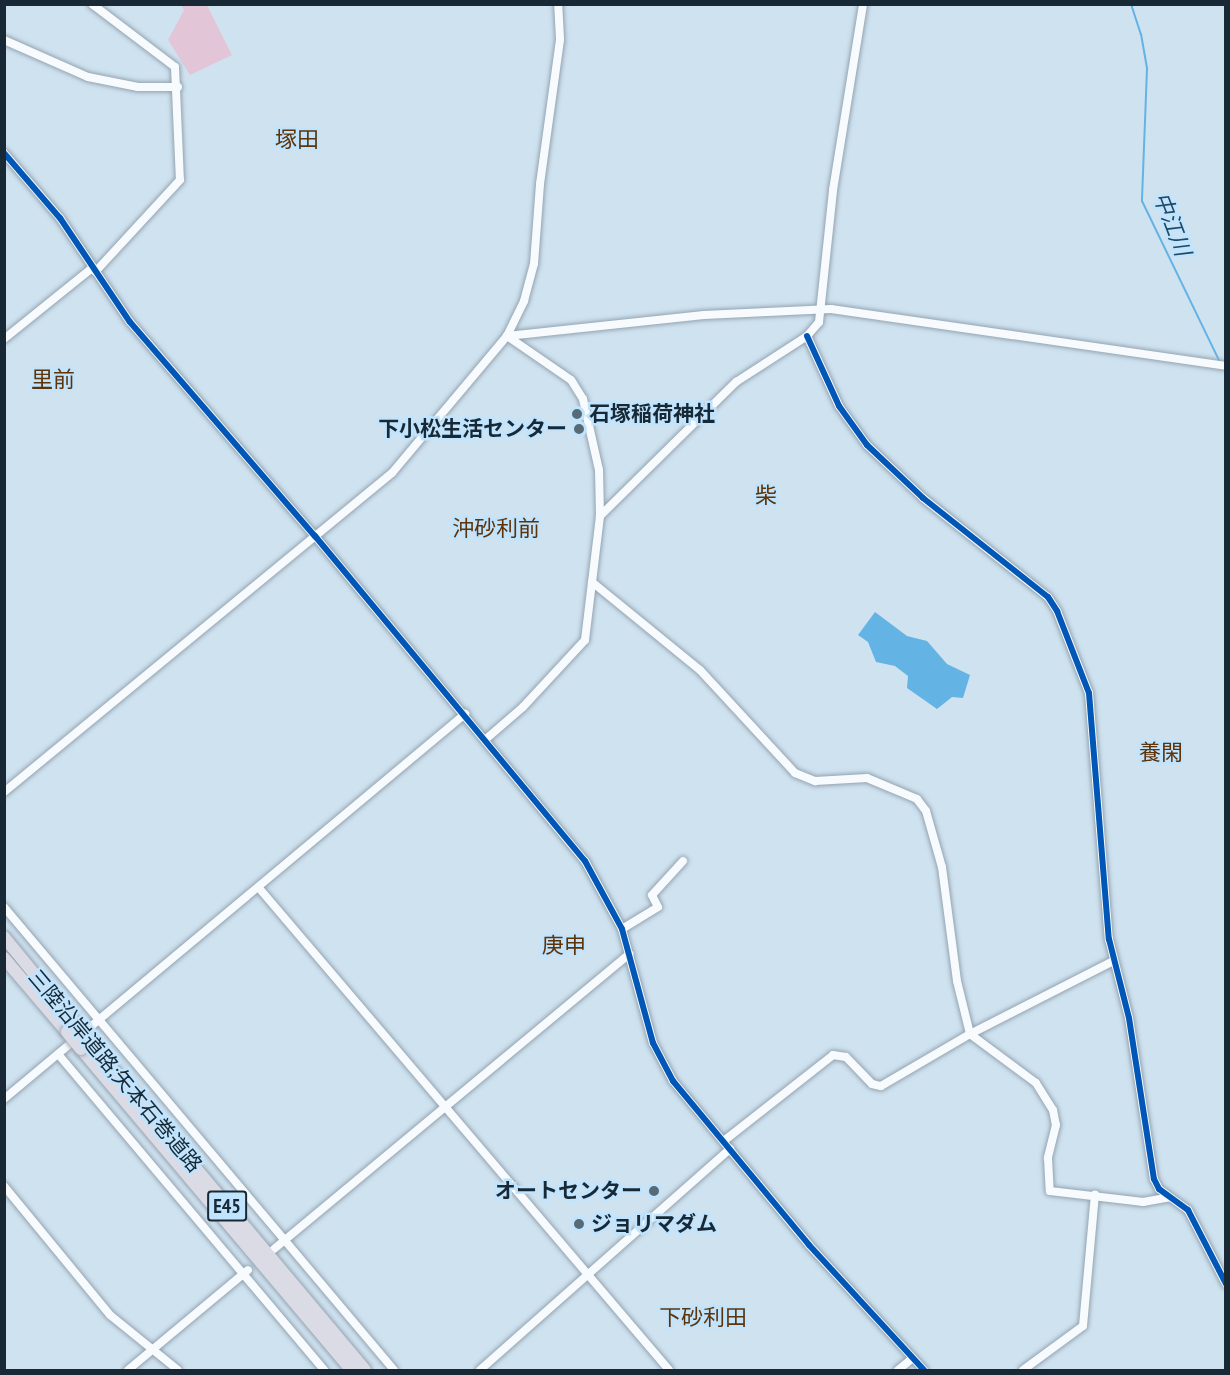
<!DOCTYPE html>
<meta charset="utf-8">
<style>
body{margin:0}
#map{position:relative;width:1230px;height:1375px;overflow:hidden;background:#cfe2f0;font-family:"PT Sans Narrow","Noto Sans JP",sans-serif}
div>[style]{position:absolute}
.green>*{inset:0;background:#e2c6d7}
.water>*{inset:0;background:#64b3e5}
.stream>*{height:2px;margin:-1px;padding:0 1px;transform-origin:1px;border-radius:1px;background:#64b3e5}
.roads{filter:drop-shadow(0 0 2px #94a4b0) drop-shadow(0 0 2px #94a4b0)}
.minor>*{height:8px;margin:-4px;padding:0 4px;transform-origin:4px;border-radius:4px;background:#f8fbfd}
.highway>*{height:12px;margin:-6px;padding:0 6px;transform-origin:6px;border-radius:6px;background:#dbdbe5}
.bridges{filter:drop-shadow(0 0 2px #a1a8b7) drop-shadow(0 0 2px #a1a8b7)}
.highway-bridge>*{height:12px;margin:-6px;padding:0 6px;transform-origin:6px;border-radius:6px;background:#dbdbe5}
.cycleway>*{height:6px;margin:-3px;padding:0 3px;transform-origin:3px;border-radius:3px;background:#0057b8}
.dots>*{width:16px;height:16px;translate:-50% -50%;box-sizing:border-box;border:3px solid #c1e4fe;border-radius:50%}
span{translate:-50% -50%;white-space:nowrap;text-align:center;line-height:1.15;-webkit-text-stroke:5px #c1e4fe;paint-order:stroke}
.shield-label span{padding:2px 4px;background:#c1e4fe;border:2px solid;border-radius:4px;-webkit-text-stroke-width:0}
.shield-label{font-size:20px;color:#182935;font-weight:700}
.poi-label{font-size:21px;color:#182935;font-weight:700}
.left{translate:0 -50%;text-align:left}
.right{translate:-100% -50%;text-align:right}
.street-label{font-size:21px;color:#182935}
.neighbourhood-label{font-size:22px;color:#5d3307}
.water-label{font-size:22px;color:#204965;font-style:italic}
.frame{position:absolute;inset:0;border:6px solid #182935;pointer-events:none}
</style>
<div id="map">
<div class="green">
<div style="clip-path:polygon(181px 5px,207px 5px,232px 55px,190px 75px,168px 40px,184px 10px)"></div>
</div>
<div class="water">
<div style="clip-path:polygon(875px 612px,907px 636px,927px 641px,947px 664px,970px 675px,963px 698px,952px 697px,937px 709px,907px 688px,908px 676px,895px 666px,876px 662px,868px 642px,858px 635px)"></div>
</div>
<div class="stream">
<div style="left:1131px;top:4px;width:32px;rotate:72deg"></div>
<div style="left:1141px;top:34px;width:36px;rotate:80deg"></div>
<div style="left:1147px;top:69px;width:132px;rotate:92.2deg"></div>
<div style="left:1142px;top:201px;width:179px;rotate:64.2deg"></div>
</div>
<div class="roads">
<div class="minor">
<div style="left:92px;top:4px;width:104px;rotate:37.2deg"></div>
<div style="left:175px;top:67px;width:113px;rotate:87.5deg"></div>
<div style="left:180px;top:180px;width:125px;rotate:132.7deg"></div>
<div style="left:4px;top:40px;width:92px;rotate:23.8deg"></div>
<div style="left:88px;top:77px;width:51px;rotate:11.3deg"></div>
<div style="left:138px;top:87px;width:40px"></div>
<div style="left:4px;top:153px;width:86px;rotate:49.3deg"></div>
<div style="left:60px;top:218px;width:125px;rotate:56.1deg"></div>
<div style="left:130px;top:322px;width:283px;rotate:49.2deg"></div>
<div style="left:315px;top:536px;width:423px;rotate:50.3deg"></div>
<div style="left:585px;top:861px;width:77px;rotate:61.4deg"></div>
<div style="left:622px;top:929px;width:118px;rotate:74.8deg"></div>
<div style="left:653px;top:1043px;width:43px;rotate:62.2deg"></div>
<div style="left:673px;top:1081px;width:213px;rotate:50.3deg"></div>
<div style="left:809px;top:1245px;width:170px;rotate:47.4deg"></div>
<div style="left:507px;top:336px;width:198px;rotate:-6.1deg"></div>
<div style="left:704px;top:315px;width:127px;rotate:-2.7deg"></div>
<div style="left:831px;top:309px;width:399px;rotate:8.2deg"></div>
<div style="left:807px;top:336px;width:77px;rotate:65.4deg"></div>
<div style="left:839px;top:406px;width:48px;rotate:54.3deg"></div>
<div style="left:867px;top:445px;width:77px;rotate:43.4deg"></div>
<div style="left:923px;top:498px;width:159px;rotate:38.4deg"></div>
<div style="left:1048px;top:597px;width:17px;rotate:57deg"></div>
<div style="left:1057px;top:611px;width:88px;rotate:68.7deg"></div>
<div style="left:1089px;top:693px;width:247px;rotate:85.4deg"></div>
<div style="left:1109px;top:939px;width:81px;rotate:75.8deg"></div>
<div style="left:1129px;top:1018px;width:163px;rotate:81.2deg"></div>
<div style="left:1154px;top:1179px;width:11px;rotate:63deg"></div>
<div style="left:1159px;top:1189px;width:36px;rotate:36deg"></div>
<div style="left:1188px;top:1210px;width:83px;rotate:62.8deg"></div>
<div style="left:4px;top:339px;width:113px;rotate:-38.9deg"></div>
<div style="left:600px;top:516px;width:191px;rotate:-44.6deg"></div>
<div style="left:736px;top:382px;width:85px;rotate:-32.9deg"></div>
<div style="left:807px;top:336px;width:18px;rotate:-49deg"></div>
<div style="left:819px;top:322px;width:133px;rotate:-83.9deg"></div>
<div style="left:833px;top:190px;width:188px;rotate:-80.8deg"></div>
<div style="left:592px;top:582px;width:139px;rotate:39.2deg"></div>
<div style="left:700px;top:670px;width:140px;rotate:47.3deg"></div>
<div style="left:795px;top:773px;width:22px;rotate:22deg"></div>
<div style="left:815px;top:781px;width:52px;rotate:-3.3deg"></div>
<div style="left:867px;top:778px;width:54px;rotate:22.8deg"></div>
<div style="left:917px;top:799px;width:15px;rotate:53deg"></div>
<div style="left:926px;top:811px;width:58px;rotate:74.1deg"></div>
<div style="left:942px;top:867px;width:115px;rotate:82.5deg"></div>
<div style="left:957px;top:981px;width:55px;rotate:76.2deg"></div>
<div style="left:970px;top:1034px;width:82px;rotate:36.6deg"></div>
<div style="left:1036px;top:1083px;width:32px;rotate:58deg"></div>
<div style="left:1053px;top:1110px;width:15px;rotate:79deg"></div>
<div style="left:1056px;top:1125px;width:34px;rotate:104deg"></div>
<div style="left:1048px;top:1158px;width:33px;rotate:87deg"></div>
<div style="left:1050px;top:1191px;width:94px;rotate:6.7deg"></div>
<div style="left:1143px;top:1202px;width:27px;rotate:-10deg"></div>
<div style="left:486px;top:739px;width:49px;rotate:-40.9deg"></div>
<div style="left:523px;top:707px;width:91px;rotate:-47.2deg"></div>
<div style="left:585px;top:640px;width:125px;rotate:-83.1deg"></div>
<div style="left:600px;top:516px;width:46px;rotate:-91.2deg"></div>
<div style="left:599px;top:470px;width:73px;rotate:-102.7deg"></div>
<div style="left:583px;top:399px;width:22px;rotate:-122deg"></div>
<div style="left:571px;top:380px;width:78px;rotate:-145.5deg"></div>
<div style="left:4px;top:792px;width:502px;rotate:-39.43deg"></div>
<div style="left:392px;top:473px;width:179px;rotate:-50deg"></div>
<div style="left:507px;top:336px;width:39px;rotate:-64deg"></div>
<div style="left:524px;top:301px;width:38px;rotate:-75deg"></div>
<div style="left:534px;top:264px;width:80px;rotate:-85.7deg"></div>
<div style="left:540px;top:184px;width:146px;rotate:-82.1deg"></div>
<div style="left:560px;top:39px;width:35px;rotate:-93deg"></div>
<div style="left:259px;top:888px;width:633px;rotate:49.61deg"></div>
<div style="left:4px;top:907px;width:605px;rotate:49.89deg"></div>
<div style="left:622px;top:929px;width:42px;rotate:-31.4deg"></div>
<div style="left:658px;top:907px;width:13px;rotate:-117deg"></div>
<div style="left:652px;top:895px;width:46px;rotate:-47.6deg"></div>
<div style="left:58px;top:1054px;width:413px;rotate:49.9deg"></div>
<div style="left:4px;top:1099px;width:601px;rotate:-39.87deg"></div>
<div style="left:725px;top:1140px;width:137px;rotate:-38.2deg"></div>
<div style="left:833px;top:1055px;width:13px;rotate:9deg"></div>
<div style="left:846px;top:1057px;width:37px;rotate:46deg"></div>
<div style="left:872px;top:1084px;width:9px;rotate:13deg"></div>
<div style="left:881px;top:1086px;width:103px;rotate:-30.3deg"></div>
<div style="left:970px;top:1034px;width:161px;rotate:-27deg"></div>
<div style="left:4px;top:1186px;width:167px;rotate:50.6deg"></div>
<div style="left:110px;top:1315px;width:87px;rotate:39deg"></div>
<div style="left:274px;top:1249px;width:462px;rotate:-39.7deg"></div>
<div style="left:128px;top:1370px;width:156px;rotate:-39.8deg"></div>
<div style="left:480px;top:1370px;width:334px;rotate:-41.5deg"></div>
<div style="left:898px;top:1370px;width:19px;rotate:-39deg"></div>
<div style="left:1023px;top:1370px;width:74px;rotate:-36.3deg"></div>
<div style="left:1083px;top:1326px;width:132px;rotate:-84.8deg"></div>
</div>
<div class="highway">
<div style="left:4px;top:937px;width:114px;rotate:50.7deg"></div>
<div style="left:4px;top:958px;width:97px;rotate:49.6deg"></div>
<div style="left:89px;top:1041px;width:429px;rotate:50deg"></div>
<div style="left:81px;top:1049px;width:419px;rotate:49.9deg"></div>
</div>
</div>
<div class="bridges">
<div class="highway-bridge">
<div style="left:76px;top:1025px;width:21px;rotate:51deg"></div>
<div style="left:67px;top:1032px;width:22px;rotate:51deg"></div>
</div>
</div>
<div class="cycleway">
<div style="left:4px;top:153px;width:86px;rotate:49.3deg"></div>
<div style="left:60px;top:218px;width:125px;rotate:56.1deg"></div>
<div style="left:130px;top:322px;width:283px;rotate:49.2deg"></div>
<div style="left:315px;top:536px;width:423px;rotate:50.3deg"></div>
<div style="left:585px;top:861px;width:77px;rotate:61.4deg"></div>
<div style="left:622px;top:929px;width:118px;rotate:74.8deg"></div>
<div style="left:653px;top:1043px;width:43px;rotate:62.2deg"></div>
<div style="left:673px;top:1081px;width:213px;rotate:50.3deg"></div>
<div style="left:809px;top:1245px;width:170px;rotate:47.4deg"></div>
<div style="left:807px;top:336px;width:77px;rotate:65.4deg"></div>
<div style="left:839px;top:406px;width:48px;rotate:54.3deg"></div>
<div style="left:867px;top:445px;width:77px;rotate:43.4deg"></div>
<div style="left:923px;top:498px;width:159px;rotate:38.4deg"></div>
<div style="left:1048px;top:597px;width:17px;rotate:57deg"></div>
<div style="left:1057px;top:611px;width:88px;rotate:68.7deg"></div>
<div style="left:1089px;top:693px;width:247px;rotate:85.4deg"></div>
<div style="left:1109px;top:939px;width:81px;rotate:75.8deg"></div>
<div style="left:1129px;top:1018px;width:163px;rotate:81.2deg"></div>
<div style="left:1154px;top:1179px;width:11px;rotate:63deg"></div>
<div style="left:1159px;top:1189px;width:36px;rotate:36deg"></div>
<div style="left:1188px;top:1210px;width:83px;rotate:62.8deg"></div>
</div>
<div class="dots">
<div style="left:577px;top:414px;background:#586a76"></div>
<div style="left:579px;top:429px;background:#586a76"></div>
<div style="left:654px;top:1191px;background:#586a76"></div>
<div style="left:579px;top:1224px;background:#586a76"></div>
</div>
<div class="shield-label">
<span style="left:227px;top:1206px">E45</span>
</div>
<div class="poi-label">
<span class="left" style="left:589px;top:414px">石塚稲荷神社</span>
<span class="right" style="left:567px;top:429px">下小松生活センター</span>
<span class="right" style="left:642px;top:1191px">オートセンター</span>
<span class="left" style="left:591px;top:1224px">ジョリマダム</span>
</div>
<div class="street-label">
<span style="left:115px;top:1071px;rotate:50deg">三陸沿岸道路;矢本石巻道路</span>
</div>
<div class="neighbourhood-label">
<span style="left:297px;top:140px">塚田</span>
<span style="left:53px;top:380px">里前</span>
<span style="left:766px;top:496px">柴</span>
<span style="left:496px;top:529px">沖砂利前</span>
<span style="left:1161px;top:753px">養閑</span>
<span style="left:564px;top:946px">庚申</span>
<span style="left:703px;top:1318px">下砂利田</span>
</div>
<div class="water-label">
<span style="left:1172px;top:224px;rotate:69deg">中江川</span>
</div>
<div class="frame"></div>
</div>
